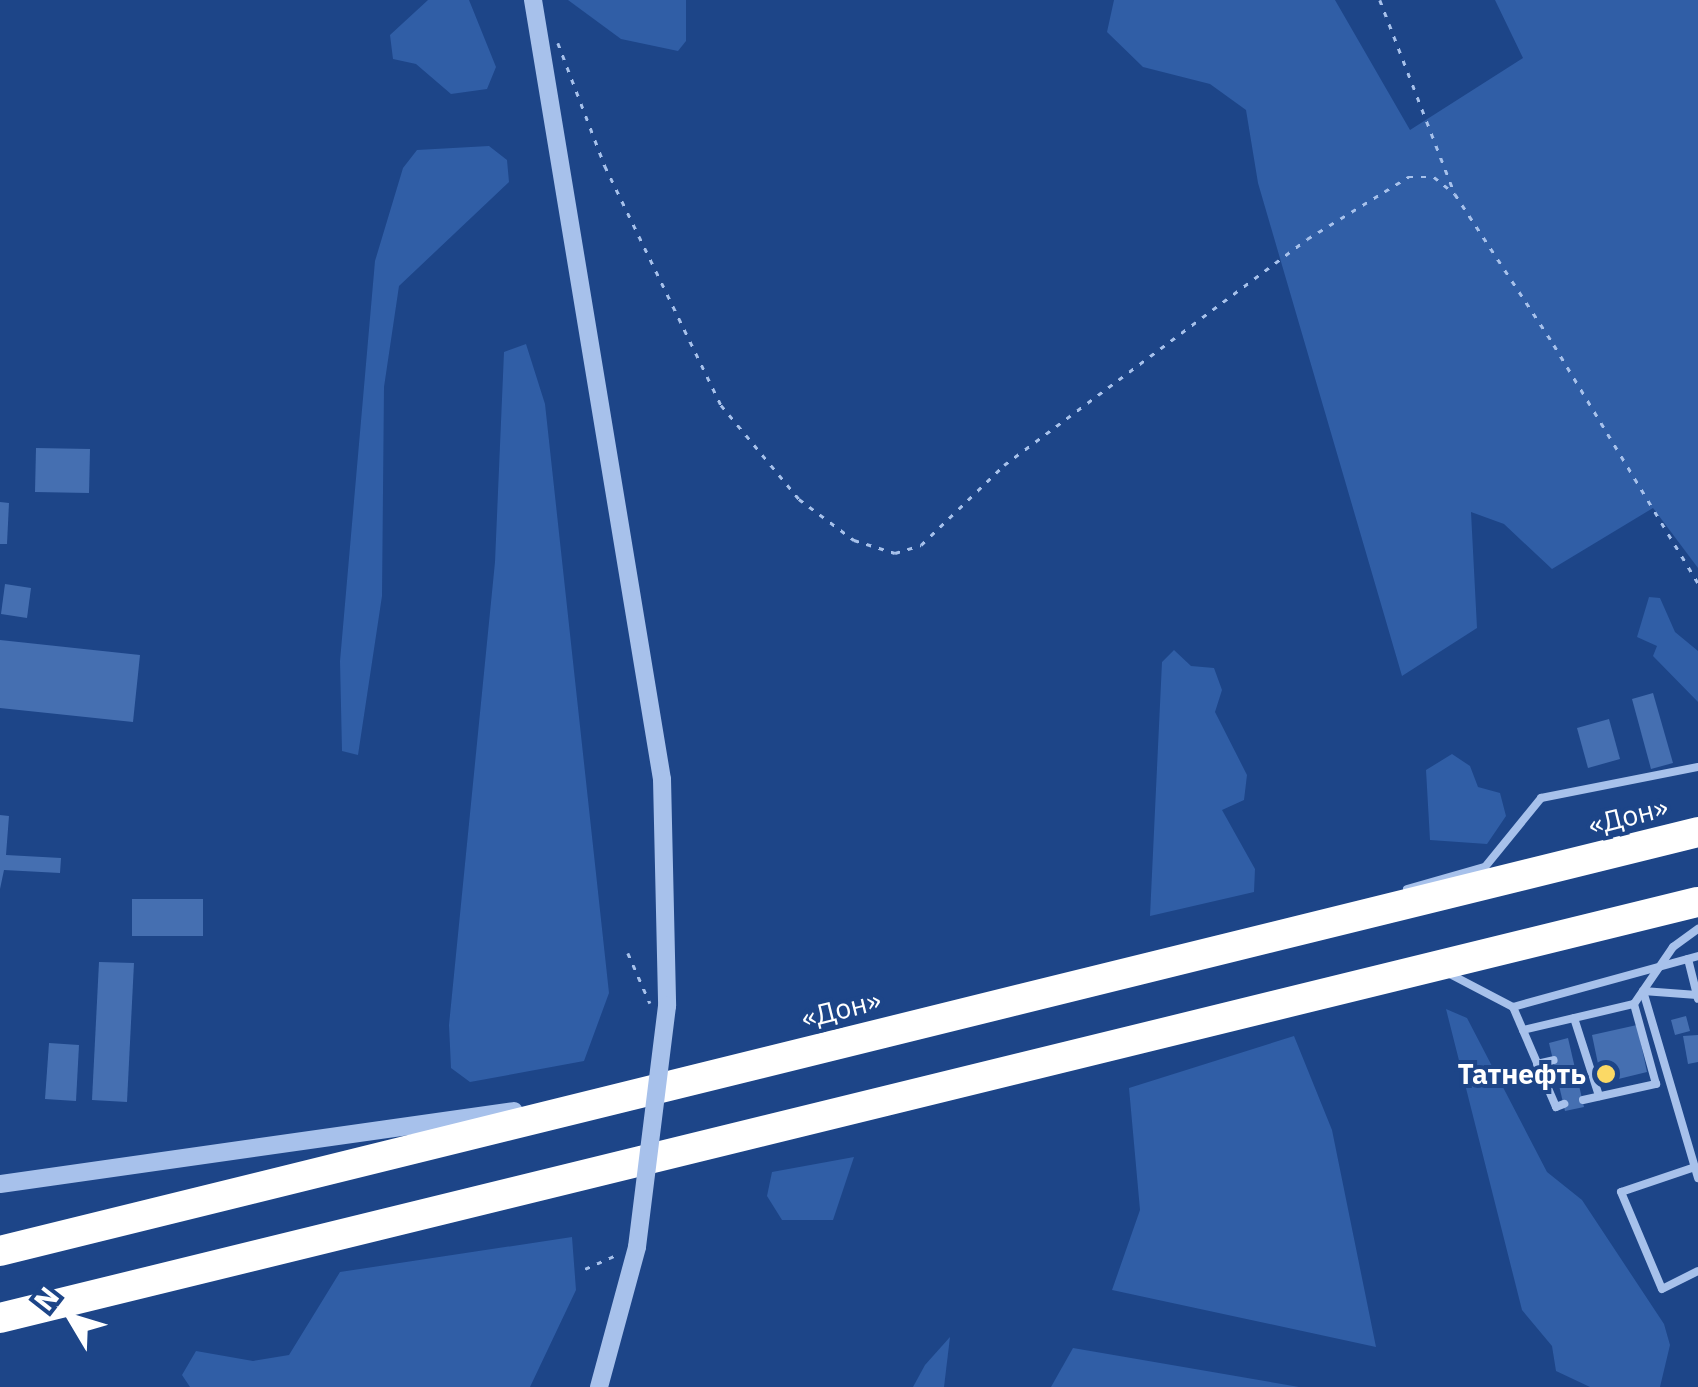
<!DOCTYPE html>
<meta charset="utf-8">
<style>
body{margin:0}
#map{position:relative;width:1698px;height:1387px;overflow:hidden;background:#1d4588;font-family:"IBM Plex Sans",sans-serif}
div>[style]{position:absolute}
.green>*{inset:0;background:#305ea6}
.building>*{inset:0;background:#456fb1}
.path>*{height:2.5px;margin-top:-1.25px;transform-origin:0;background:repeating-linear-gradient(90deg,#a7c1eb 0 5px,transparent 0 13px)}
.service>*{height:8px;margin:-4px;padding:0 4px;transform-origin:4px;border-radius:4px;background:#a7c1eb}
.tertiary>*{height:18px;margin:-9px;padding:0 9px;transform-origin:9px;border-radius:9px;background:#a7c1eb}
.motorway>*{height:30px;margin:-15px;padding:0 15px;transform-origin:15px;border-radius:15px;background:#fff}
.tertiary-bridge>*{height:18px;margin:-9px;padding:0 9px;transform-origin:9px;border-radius:9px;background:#a7c1eb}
.dots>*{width:28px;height:28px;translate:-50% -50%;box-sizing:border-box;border:5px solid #1d4588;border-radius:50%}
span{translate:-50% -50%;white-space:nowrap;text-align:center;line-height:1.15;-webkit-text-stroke:8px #1d4588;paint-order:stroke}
.street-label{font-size:28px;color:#fff}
.poi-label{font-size:28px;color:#fff;font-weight:700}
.right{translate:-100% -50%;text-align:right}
.north{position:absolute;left:20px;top:1267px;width:100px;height:100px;-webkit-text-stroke:8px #1d4588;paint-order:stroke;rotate:308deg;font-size:28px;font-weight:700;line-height:40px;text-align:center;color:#fff}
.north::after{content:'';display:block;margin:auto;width:35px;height:45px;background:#fff;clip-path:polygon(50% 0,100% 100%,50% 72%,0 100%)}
</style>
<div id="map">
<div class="green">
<div style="clip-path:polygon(428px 0,469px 0,496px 67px,487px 89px,451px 94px,416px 64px,393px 59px,390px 35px)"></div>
<div style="clip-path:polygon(568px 0,686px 0,686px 41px,678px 51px,621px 39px)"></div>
<div style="clip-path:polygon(1114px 0,1335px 0,1410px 130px,1523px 58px,1495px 0,1698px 0,1698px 568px,1653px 508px,1552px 569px,1504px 524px,1471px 512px,1477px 628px,1402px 676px,1258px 183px,1246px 110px,1210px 84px,1143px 67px,1107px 32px)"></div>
<div style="clip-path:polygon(489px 146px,507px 160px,509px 182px,399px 286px,384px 387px,382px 596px,358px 755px,342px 751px,340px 661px,375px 261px,403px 168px,417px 150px)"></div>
<div style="clip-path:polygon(526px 344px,545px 404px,609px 993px,584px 1061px,470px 1082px,451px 1068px,449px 1025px,495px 562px,504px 352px)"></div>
<div style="clip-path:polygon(1649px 597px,1660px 598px,1675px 632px,1698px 651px,1698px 702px,1653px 656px,1657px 646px,1637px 637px)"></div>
<div style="clip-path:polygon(1174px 650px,1191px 666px,1214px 668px,1222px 690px,1215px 712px,1247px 775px,1244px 800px,1222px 810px,1255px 869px,1254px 892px,1150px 916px,1162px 662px)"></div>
<div style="clip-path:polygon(1452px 754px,1470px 766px,1478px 787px,1500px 793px,1506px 816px,1487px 844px,1430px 840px,1426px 770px)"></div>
<div style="clip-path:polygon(1446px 1009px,1467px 1018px,1547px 1172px,1582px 1200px,1664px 1324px,1670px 1345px,1660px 1387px,1590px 1387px,1556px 1371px,1552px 1346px,1522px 1310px)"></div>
<div style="clip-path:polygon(1294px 1036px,1332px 1130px,1376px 1347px,1112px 1290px,1140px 1210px,1129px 1088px)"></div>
<div style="clip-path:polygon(854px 1157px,833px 1220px,782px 1220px,767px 1196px,772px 1172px)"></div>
<div style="clip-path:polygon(572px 1237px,576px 1290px,530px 1387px,190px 1387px,182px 1375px,196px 1351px,253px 1361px,289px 1355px,340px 1272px)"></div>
<div style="clip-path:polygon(950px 1337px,944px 1387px,913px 1387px,925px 1365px)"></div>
<div style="clip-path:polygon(1073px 1348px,1299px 1387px,1051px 1387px)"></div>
</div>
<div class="building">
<div style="clip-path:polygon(36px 448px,90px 449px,89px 493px,35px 492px)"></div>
<div style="clip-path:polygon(0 502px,9px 503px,7px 544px,0 544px)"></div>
<div style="clip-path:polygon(5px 584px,31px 588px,27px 618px,1px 614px)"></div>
<div style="clip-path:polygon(0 640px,140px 655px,133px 722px,0 708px)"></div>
<div style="clip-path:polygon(1653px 693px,1673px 763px,1651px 769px,1632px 699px)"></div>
<div style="clip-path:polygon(1609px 719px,1620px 759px,1588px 768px,1577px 728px)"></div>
<div style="clip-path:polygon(0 815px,9px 816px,6px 855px,61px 858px,60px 873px,4px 870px,0 889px)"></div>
<div style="clip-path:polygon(132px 899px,203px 899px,203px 936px,132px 936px)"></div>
<div style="clip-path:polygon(99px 962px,134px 963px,127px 1102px,92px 1100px)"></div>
<div style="clip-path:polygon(1686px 1016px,1690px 1031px,1675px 1035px,1671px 1020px)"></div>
<div style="clip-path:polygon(1637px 1025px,1647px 1072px,1602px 1083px,1592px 1035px)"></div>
<div style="clip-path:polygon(1698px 1035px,1698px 1062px,1688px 1064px,1683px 1036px)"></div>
<div style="clip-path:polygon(1568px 1038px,1584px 1107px,1565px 1111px,1549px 1043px)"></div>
<div style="clip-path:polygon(49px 1043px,79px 1045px,76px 1101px,45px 1099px)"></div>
</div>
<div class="path">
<div style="left:1380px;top:0;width:206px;rotate:68.9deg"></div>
<div style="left:558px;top:43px;width:132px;rotate:69.1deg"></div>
<div style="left:605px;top:166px;width:266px;rotate:64.1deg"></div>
<div style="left:721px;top:405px;width:122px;rotate:50.3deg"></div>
<div style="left:799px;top:499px;width:69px;rotate:36.7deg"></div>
<div style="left:854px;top:540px;width:43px;rotate:17.6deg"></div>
<div style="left:895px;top:553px;width:27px;rotate:-17deg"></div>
<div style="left:921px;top:545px;width:115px;rotate:-43.9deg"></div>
<div style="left:1004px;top:465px;width:378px;rotate:-36.7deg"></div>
<div style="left:1307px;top:239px;width:119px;rotate:-31.5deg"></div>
<div style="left:1408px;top:177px;width:26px"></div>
<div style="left:1434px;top:177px;width:27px;rotate:39deg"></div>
<div style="left:1455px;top:194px;width:181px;rotate:56.7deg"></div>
<div style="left:1554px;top:345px;width:278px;rotate:58.8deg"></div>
<div style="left:628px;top:953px;width:55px;rotate:66.3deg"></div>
<div style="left:585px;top:1269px;width:35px;rotate:-24deg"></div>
</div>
<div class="service">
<div style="left:1407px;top:889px;width:81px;rotate:-15.8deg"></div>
<div style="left:1485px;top:867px;width:89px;rotate:-50.9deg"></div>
<div style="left:1541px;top:798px;width:160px;rotate:-11.2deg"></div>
<div style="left:1688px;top:959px;width:41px;rotate:76deg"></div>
<div style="left:1446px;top:972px;width:76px;rotate:27.6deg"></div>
<div style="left:1513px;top:1007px;width:109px;rotate:66.7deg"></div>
<div style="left:1556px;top:1107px;width:9px;rotate:-21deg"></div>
<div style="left:1697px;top:995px;width:54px;rotate:-175.8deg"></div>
<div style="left:1643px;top:991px;width:195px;rotate:73.6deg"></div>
<div style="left:1513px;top:1007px;width:192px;rotate:-15.4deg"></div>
<div style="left:1574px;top:1018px;width:82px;rotate:72.2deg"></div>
<div style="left:1523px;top:1030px;width:114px;rotate:-13.2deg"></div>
<div style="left:1537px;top:1064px;width:17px;rotate:-13deg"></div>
<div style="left:1583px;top:1100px;width:75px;rotate:-12.4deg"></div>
<div style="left:1656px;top:1084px;width:83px;rotate:-105.4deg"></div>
<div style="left:1634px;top:1004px;width:69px;rotate:-55.6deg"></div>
<div style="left:1673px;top:947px;width:31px;rotate:-36deg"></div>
<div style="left:1695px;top:1167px;width:78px;rotate:161.3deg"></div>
<div style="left:1621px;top:1192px;width:105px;rotate:67.1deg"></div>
<div style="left:1662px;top:1289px;width:40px;rotate:-26.6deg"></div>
</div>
<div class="tertiary">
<div style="left:533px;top:0;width:790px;rotate:80.6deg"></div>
<div style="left:662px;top:779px;width:227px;rotate:88.7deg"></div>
<div style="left:0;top:1184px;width:519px;rotate:-8.08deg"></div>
<div style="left:599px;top:1387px;width:145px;rotate:-74.8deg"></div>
</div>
<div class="motorway">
<div style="left:0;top:1251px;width:1749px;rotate:-13.86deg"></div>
<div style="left:0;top:1318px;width:1748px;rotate:-13.77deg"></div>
</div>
<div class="tertiary-bridge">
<div style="left:637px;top:1247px;width:243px;rotate:-82.9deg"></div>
</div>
<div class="dots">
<div style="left:1606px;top:1074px;background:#fbd965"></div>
</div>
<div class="street-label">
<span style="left:1628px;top:816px;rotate:-14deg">«Дон»</span>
<span style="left:841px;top:1009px;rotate:-14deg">«Дон»</span>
</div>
<div class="poi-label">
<span class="right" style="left:1586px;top:1074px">Татнефть</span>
</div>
<div class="north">N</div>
</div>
